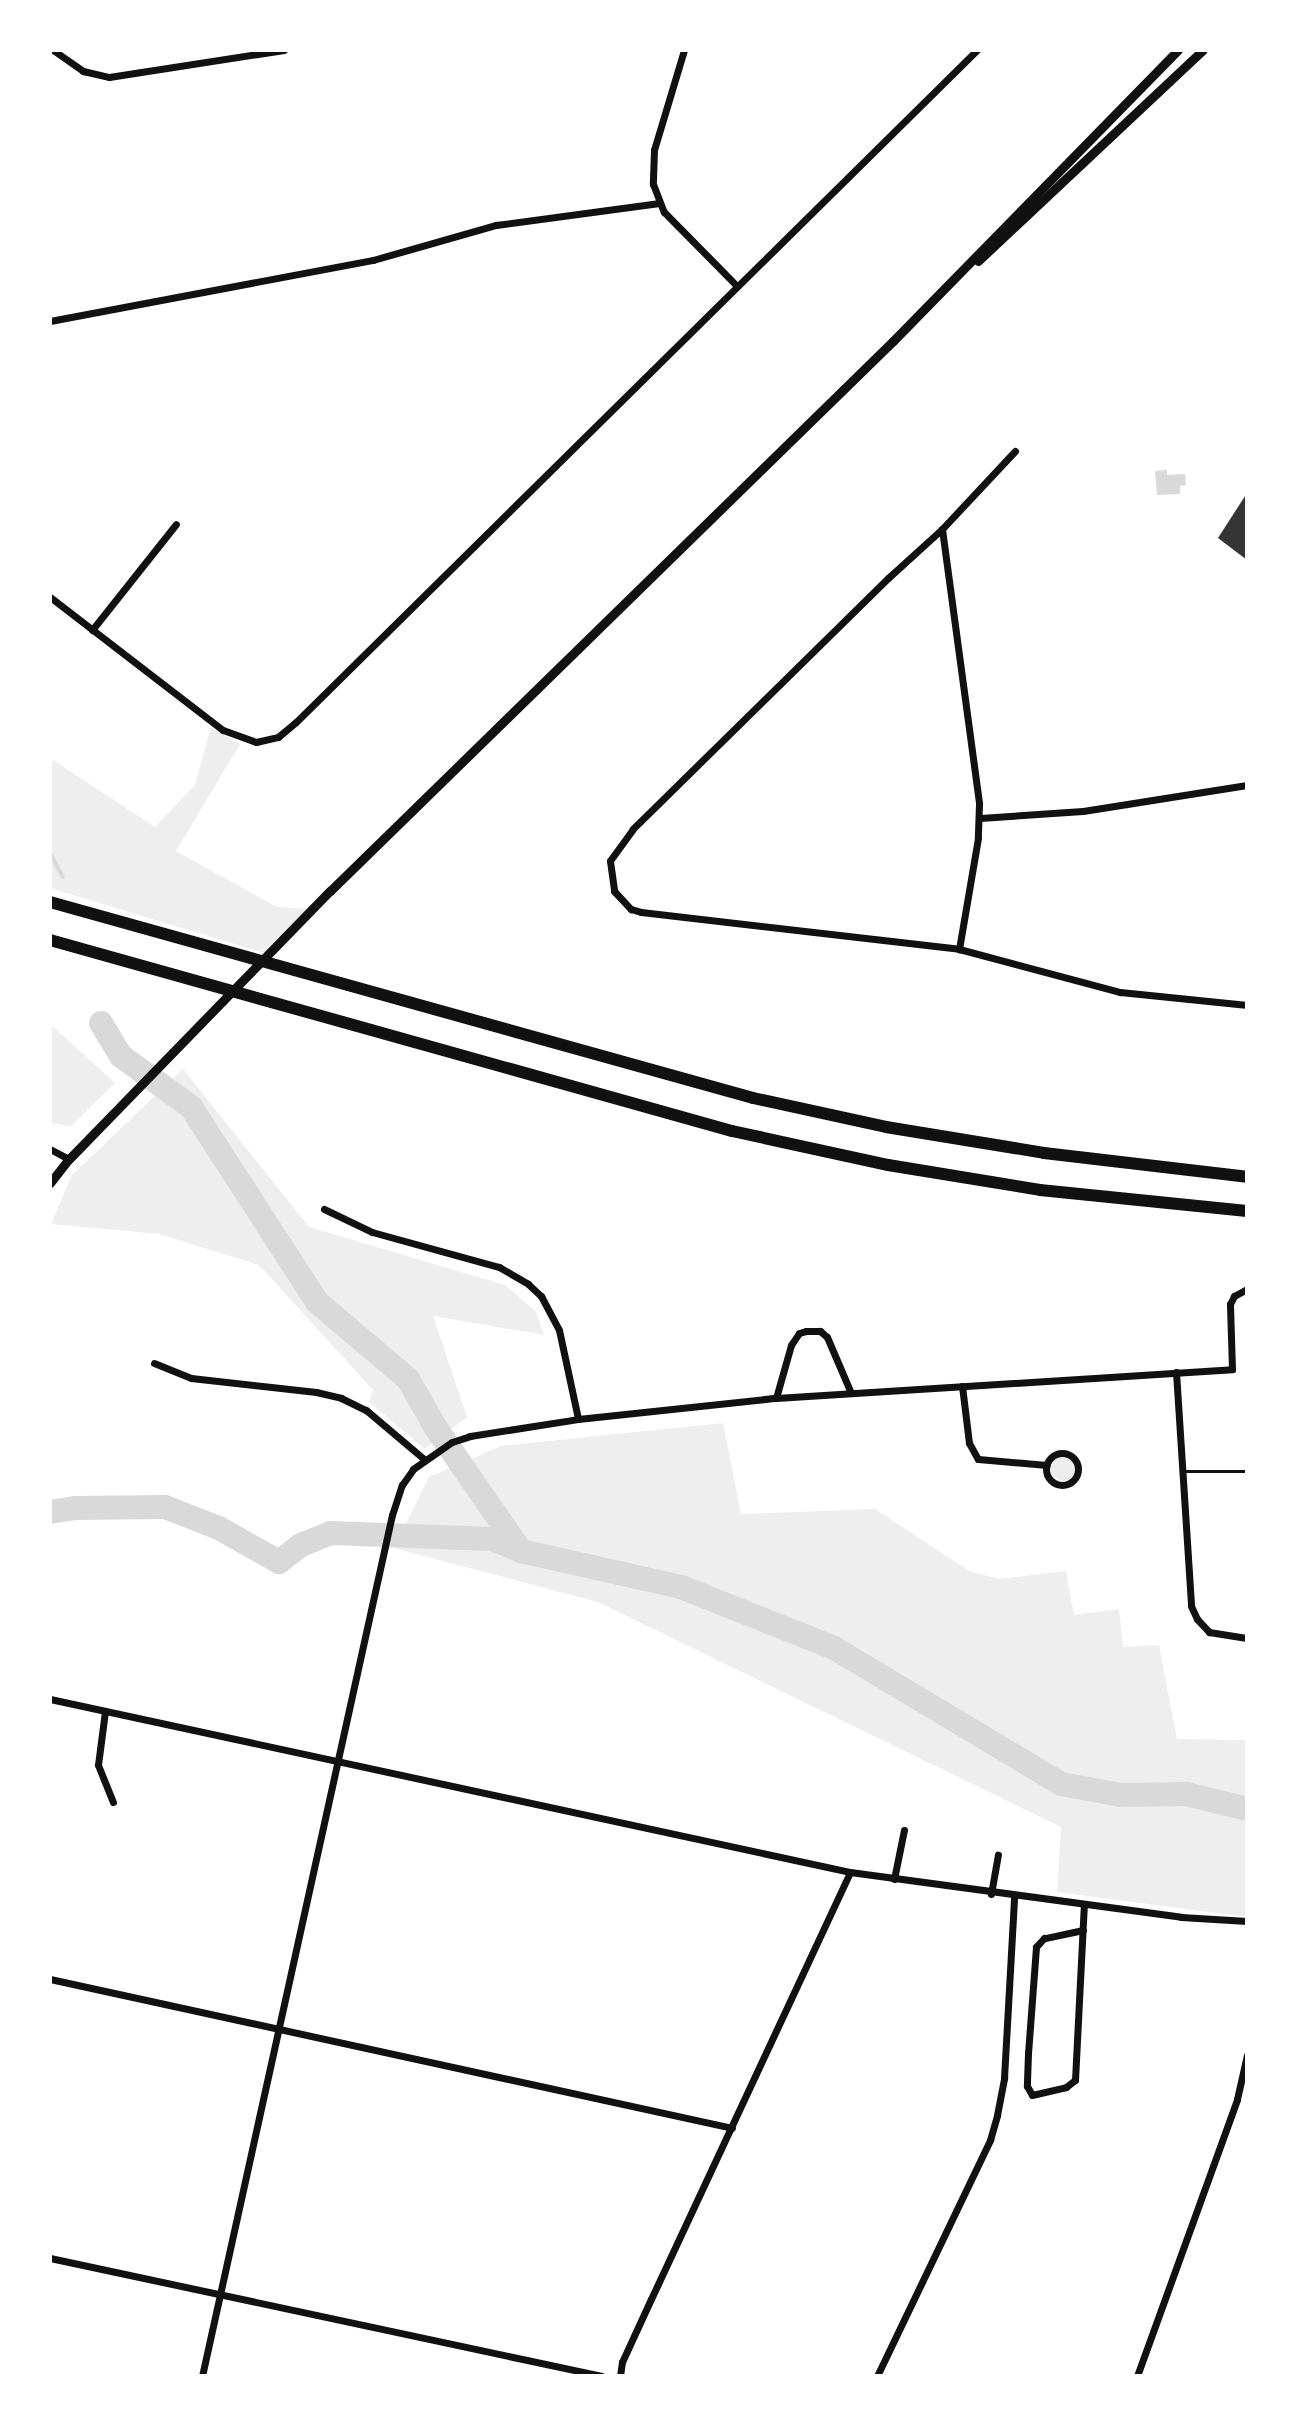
<!DOCTYPE html>
<style>
body{margin:0}
#map{position:relative;width:1297px;height:2426px;overflow:hidden;background:#fff;font-family:Bitter,serif}
div>[style]{position:absolute}
.green>*{inset:0;background:#eee}
.round{border-radius:50%}
.water>*{inset:0;background:#d9d9d9}
.stream>*{height:4px;margin:-2px;padding:0 2px;transform-origin:2px;border-radius:2px;background:#d9d9d9}
.river>*{height:24px;margin:-12px;padding:0 12px;transform-origin:12px;border-radius:12px;background:#d9d9d9}
.building>*{inset:0;background:#353535}
.service>*{height:3px;margin:-1.5px;padding:0 1.5px;transform-origin:1.5px;border-radius:1.5px;background:#111}
.minor>*{height:7px;margin:-3.5px;padding:0 3.5px;transform-origin:3.5px;border-radius:3.5px;background:#111}
.minor>.ring{margin:-3.5px;padding:0;box-sizing:content-box;background:none;border:7px solid #111;border-radius:50%}
.tertiary>*{height:9px;margin:-4.5px;padding:0 4.5px;transform-origin:4.5px;border-radius:4.5px;background:#111}
.motorway>*{height:12px;margin:-6px;padding:0 6px;transform-origin:6px;border-radius:6px;background:#111}
span{translate:-50% -50%;white-space:nowrap;text-align:center;line-height:1.15;-webkit-text-stroke:7px #fff;paint-order:stroke}
.frame{position:absolute;inset:0;border:52px solid #fff;pointer-events:none}
</style>
<div id="map">
<div class="green">
<div style="clip-path:polygon(211px 727px,240px 744px,176px 851px,277px 907px,312px 909px,274px 956px,50px 888px,50px 758px,155px 827px,195px 785px)"></div>
<div style="clip-path:polygon(50px 1024px,115px 1083px,71px 1126px,50px 1123px)"></div>
<div style="clip-path:polygon(183px 1069px,309px 1227px,505px 1285px,536px 1312px,544px 1335px,433px 1316px,467px 1417px,425px 1449px,369px 1402px,373px 1390px,259px 1265px,159px 1234px,51px 1224px,72px 1175px)"></div>
<div style="clip-path:polygon(723px 1423px,741px 1514px,875px 1509px,971px 1572px,1000px 1579px,1066px 1571px,1074px 1615px,1119px 1609px,1123px 1647px,1159px 1645px,1177px 1739px,1247px 1740px,1247px 1917px,1057px 1892px,1061px 1827px,598px 1602px,394px 1548px,429px 1477px,501px 1446px)"></div>
<div class="round" style="left:1051px;top:1457px;width:24px;height:24px"></div>
</div>
<div class="water">
<div style="clip-path:polygon(1167px 470px,1167px 475px,1185px 474px,1186px 485px,1180px 486px,1180px 494px,1157px 495px,1155px 471px)"></div>
</div>
<div class="stream">
<div style="left:50px;top:853px;width:27px;rotate:62deg"></div>
</div>
<div class="river">
<div style="left:101px;top:1023px;width:39px;rotate:59deg"></div>
<div style="left:121px;top:1056px;width:87px;rotate:36.1deg"></div>
<div style="left:191px;top:1107px;width:232px;rotate:57.1deg"></div>
<div style="left:317px;top:1302px;width:119px;rotate:40.2deg"></div>
<div style="left:408px;top:1379px;width:56px;rotate:60.3deg"></div>
<div style="left:436px;top:1428px;width:150px;rotate:55.4deg"></div>
<div style="left:50px;top:1512px;width:25px;rotate:-9deg"></div>
<div style="left:75px;top:1508px;width:90px;rotate:-0.6deg"></div>
<div style="left:165px;top:1507px;width:58px;rotate:21.3deg"></div>
<div style="left:219px;top:1528px;width:69px;rotate:29.5deg"></div>
<div style="left:279px;top:1562px;width:28px;rotate:-38deg"></div>
<div style="left:301px;top:1545px;width:31px;rotate:-22deg"></div>
<div style="left:330px;top:1533px;width:162px;rotate:2.1deg"></div>
<div style="left:492px;top:1539px;width:31px;rotate:22deg"></div>
<div style="left:521px;top:1551px;width:164px;rotate:12.7deg"></div>
<div style="left:681px;top:1587px;width:165px;rotate:21.7deg"></div>
<div style="left:834px;top:1648px;width:265px;rotate:30.9deg"></div>
<div style="left:1061px;top:1784px;width:61px;rotate:10.4deg"></div>
<div style="left:1121px;top:1795px;width:65px;rotate:-0.9deg"></div>
<div style="left:1186px;top:1794px;width:63px;rotate:13.8deg"></div>
</div>
<div class="building">
<div style="clip-path:polygon(1247px 493px,1247px 560px,1218px 538px)"></div>
</div>
<div class="service">
<div style="left:1182px;top:1471px;width:65px"></div>
</div>
<div class="minor">
<div style="left:53px;top:50px;width:37px;rotate:35deg"></div>
<div style="left:83px;top:71px;width:27px;rotate:13deg"></div>
<div style="left:109px;top:77px;width:177px;rotate:-8.8deg"></div>
<div style="left:684px;top:50px;width:104px;rotate:106.7deg"></div>
<div style="left:654px;top:150px;width:34px;rotate:92deg"></div>
<div style="left:653px;top:184px;width:30px;rotate:69deg"></div>
<div style="left:664px;top:212px;width:103px;rotate:45.4deg"></div>
<div style="left:50px;top:321px;width:329px;rotate:-10.7deg"></div>
<div style="left:373px;top:260px;width:128px;rotate:-15.9deg"></div>
<div style="left:496px;top:225px;width:163px;rotate:-7.7deg"></div>
<div style="left:1015px;top:451px;width:107px;rotate:133.1deg"></div>
<div style="left:942px;top:529px;width:73px;rotate:137.8deg"></div>
<div style="left:888px;top:578px;width:358px;rotate:135.5deg"></div>
<div style="left:633px;top:829px;width:39px;rotate:126deg"></div>
<div style="left:610px;top:861px;width:30px;rotate:82deg"></div>
<div style="left:614px;top:891px;width:25px;rotate:47deg"></div>
<div style="left:631px;top:909px;width:10px;rotate:17deg"></div>
<div style="left:641px;top:912px;width:320px;rotate:6.6deg"></div>
<div style="left:959px;top:949px;width:167px;rotate:15deg"></div>
<div style="left:1120px;top:992px;width:128px;rotate:5.8deg"></div>
<div style="left:942px;top:529px;width:277px;rotate:82.3deg"></div>
<div style="left:979px;top:804px;width:34px;rotate:92deg"></div>
<div style="left:978px;top:838px;width:113px;rotate:99.7deg"></div>
<div style="left:50px;top:597px;width:218px;rotate:37.6deg"></div>
<div style="left:223px;top:730px;width:35px;rotate:20deg"></div>
<div style="left:256px;top:742px;width:23px;rotate:-13deg"></div>
<div style="left:278px;top:737px;width:23px;rotate:-40deg"></div>
<div style="left:296px;top:722px;width:957px;rotate:-44.62deg"></div>
<div style="left:92px;top:630px;width:135px;rotate:-51.6deg"></div>
<div style="left:980px;top:818px;width:103px;rotate:-3.9deg"></div>
<div style="left:1083px;top:811px;width:166px;rotate:-9deg"></div>
<div style="left:50px;top:1149px;width:21px;rotate:28deg"></div>
<div style="left:324px;top:1209px;width:53px;rotate:25.6deg"></div>
<div style="left:372px;top:1232px;width:132px;rotate:15.4deg"></div>
<div style="left:499px;top:1267px;width:34px;rotate:30deg"></div>
<div style="left:528px;top:1284px;width:18px;rotate:43deg"></div>
<div style="left:541px;top:1296px;width:38px;rotate:62deg"></div>
<div style="left:559px;top:1330px;width:91px;rotate:77.9deg"></div>
<div style="left:154px;top:1363px;width:40px;rotate:22deg"></div>
<div style="left:191px;top:1378px;width:126px;rotate:6.4deg"></div>
<div style="left:316px;top:1392px;width:26px;rotate:13deg"></div>
<div style="left:341px;top:1398px;width:28px;rotate:26deg"></div>
<div style="left:366px;top:1410px;width:76px;rotate:40.2deg"></div>
<div style="left:1176px;top:1372px;width:234px;rotate:86.3deg"></div>
<div style="left:1191px;top:1606px;width:14px;rotate:65deg"></div>
<div style="left:1197px;top:1619px;width:18px;rotate:47deg"></div>
<div style="left:1209px;top:1632px;width:38px;rotate:9deg"></div>
<div style="left:962px;top:1386px;width:57px;rotate:83deg"></div>
<div style="left:969px;top:1443px;width:18px;rotate:61deg"></div>
<div style="left:978px;top:1459px;width:69px;rotate:5deg"></div>
<div style="left:776px;top:1398px;width:55px;rotate:-74.2deg"></div>
<div style="left:791px;top:1345px;width:14px;rotate:-56deg"></div>
<div style="left:799px;top:1333px;width:7px;rotate:-16deg"></div>
<div style="left:806px;top:1331px;width:14px"></div>
<div style="left:820px;top:1331px;width:9px;rotate:41deg"></div>
<div style="left:827px;top:1337px;width:61px;rotate:66.8deg"></div>
<div class="ring" style="left:1046px;top:1453px;width:25px;height:25px"></div>
<div style="left:50px;top:1699px;width:818px;rotate:12.2deg"></div>
<div style="left:850px;top:1872px;width:334px;rotate:7.7deg"></div>
<div style="left:1181px;top:1917px;width:66px;rotate:3.5deg"></div>
<div style="left:105px;top:1711px;width:54px;rotate:97.4deg"></div>
<div style="left:98px;top:1765px;width:40px;rotate:68deg"></div>
<div style="left:894px;top:1879px;width:50px;rotate:-78.5deg"></div>
<div style="left:991px;top:1894px;width:40px;rotate:-80deg"></div>
<div style="left:1083px;top:1930px;width:40px;rotate:168deg"></div>
<div style="left:1044px;top:1938px;width:12px;rotate:132deg"></div>
<div style="left:1036px;top:1947px;width:106px;rotate:94.3deg"></div>
<div style="left:1028px;top:2053px;width:33px;rotate:92deg"></div>
<div style="left:1027px;top:2086px;width:10px;rotate:61deg"></div>
<div style="left:1032px;top:2095px;width:35px;rotate:-13deg"></div>
<div style="left:1066px;top:2087px;width:11px;rotate:-38deg"></div>
<div style="left:1075px;top:2080px;width:175px;rotate:-87.1deg"></div>
<div style="left:50px;top:1979px;width:698px;rotate:12.32deg"></div>
<div style="left:50px;top:2258px;width:564px;rotate:12.07deg"></div>
<div style="left:202px;top:2376px;width:882px;rotate:-77.56deg"></div>
<div style="left:392px;top:1515px;width:32px;rotate:-72deg"></div>
<div style="left:402px;top:1485px;width:19px;rotate:-55deg"></div>
<div style="left:413px;top:1469px;width:47px;rotate:-34.7deg"></div>
<div style="left:452px;top:1442px;width:19px;rotate:-18deg"></div>
<div style="left:470px;top:1436px;width:109px;rotate:-8.9deg"></div>
<div style="left:578px;top:1419px;width:199px;rotate:-6.1deg"></div>
<div style="left:776px;top:1398px;width:457px;rotate:-3.6deg"></div>
<div style="left:1232px;top:1369px;width:65px;rotate:-91.8deg"></div>
<div style="left:1230px;top:1304px;width:9px;rotate:-63deg"></div>
<div style="left:1234px;top:1296px;width:15px;rotate:-28deg"></div>
<div style="left:620px;top:2376px;width:14px;rotate:-82deg"></div>
<div style="left:622px;top:2362px;width:69px;rotate:-65.3deg"></div>
<div style="left:651px;top:2299px;width:471px;rotate:-65deg"></div>
<div style="left:877px;top:2376px;width:262px;rotate:-64.4deg"></div>
<div style="left:990px;top:2140px;width:26px;rotate:-74deg"></div>
<div style="left:997px;top:2115px;width:38px;rotate:-79deg"></div>
<div style="left:1004px;top:2078px;width:181px;rotate:-86.8deg"></div>
<div style="left:1137px;top:2376px;width:294px;rotate:-70.1deg"></div>
<div style="left:1237px;top:2099px;width:45px;rotate:-77.2deg"></div>
</div>
<div class="tertiary">
<div style="left:978px;top:261px;width:308px;rotate:-43.2deg"></div>
<div style="left:50px;top:1183px;width:31px;rotate:-52deg"></div>
<div style="left:69px;top:1159px;width:374px;rotate:-45.8deg"></div>
<div style="left:330px;top:891px;width:787px;rotate:-44.33deg"></div>
<div style="left:893px;top:341px;width:407px;rotate:-45.6deg"></div>
</div>
<div class="motorway">
<div style="left:50px;top:902px;width:730px;rotate:15.58deg"></div>
<div style="left:753px;top:1098px;width:136px;rotate:12.3deg"></div>
<div style="left:886px;top:1127px;width:160px;rotate:9.3deg"></div>
<div style="left:1044px;top:1153px;width:204px;rotate:6.7deg"></div>
<div style="left:50px;top:940px;width:708px;rotate:15.65deg"></div>
<div style="left:732px;top:1131px;width:160px;rotate:12.3deg"></div>
<div style="left:888px;top:1165px;width:154px;rotate:9.3deg"></div>
<div style="left:1040px;top:1190px;width:208px;rotate:5.8deg"></div>
</div>
<div class="frame"></div>
</div>
